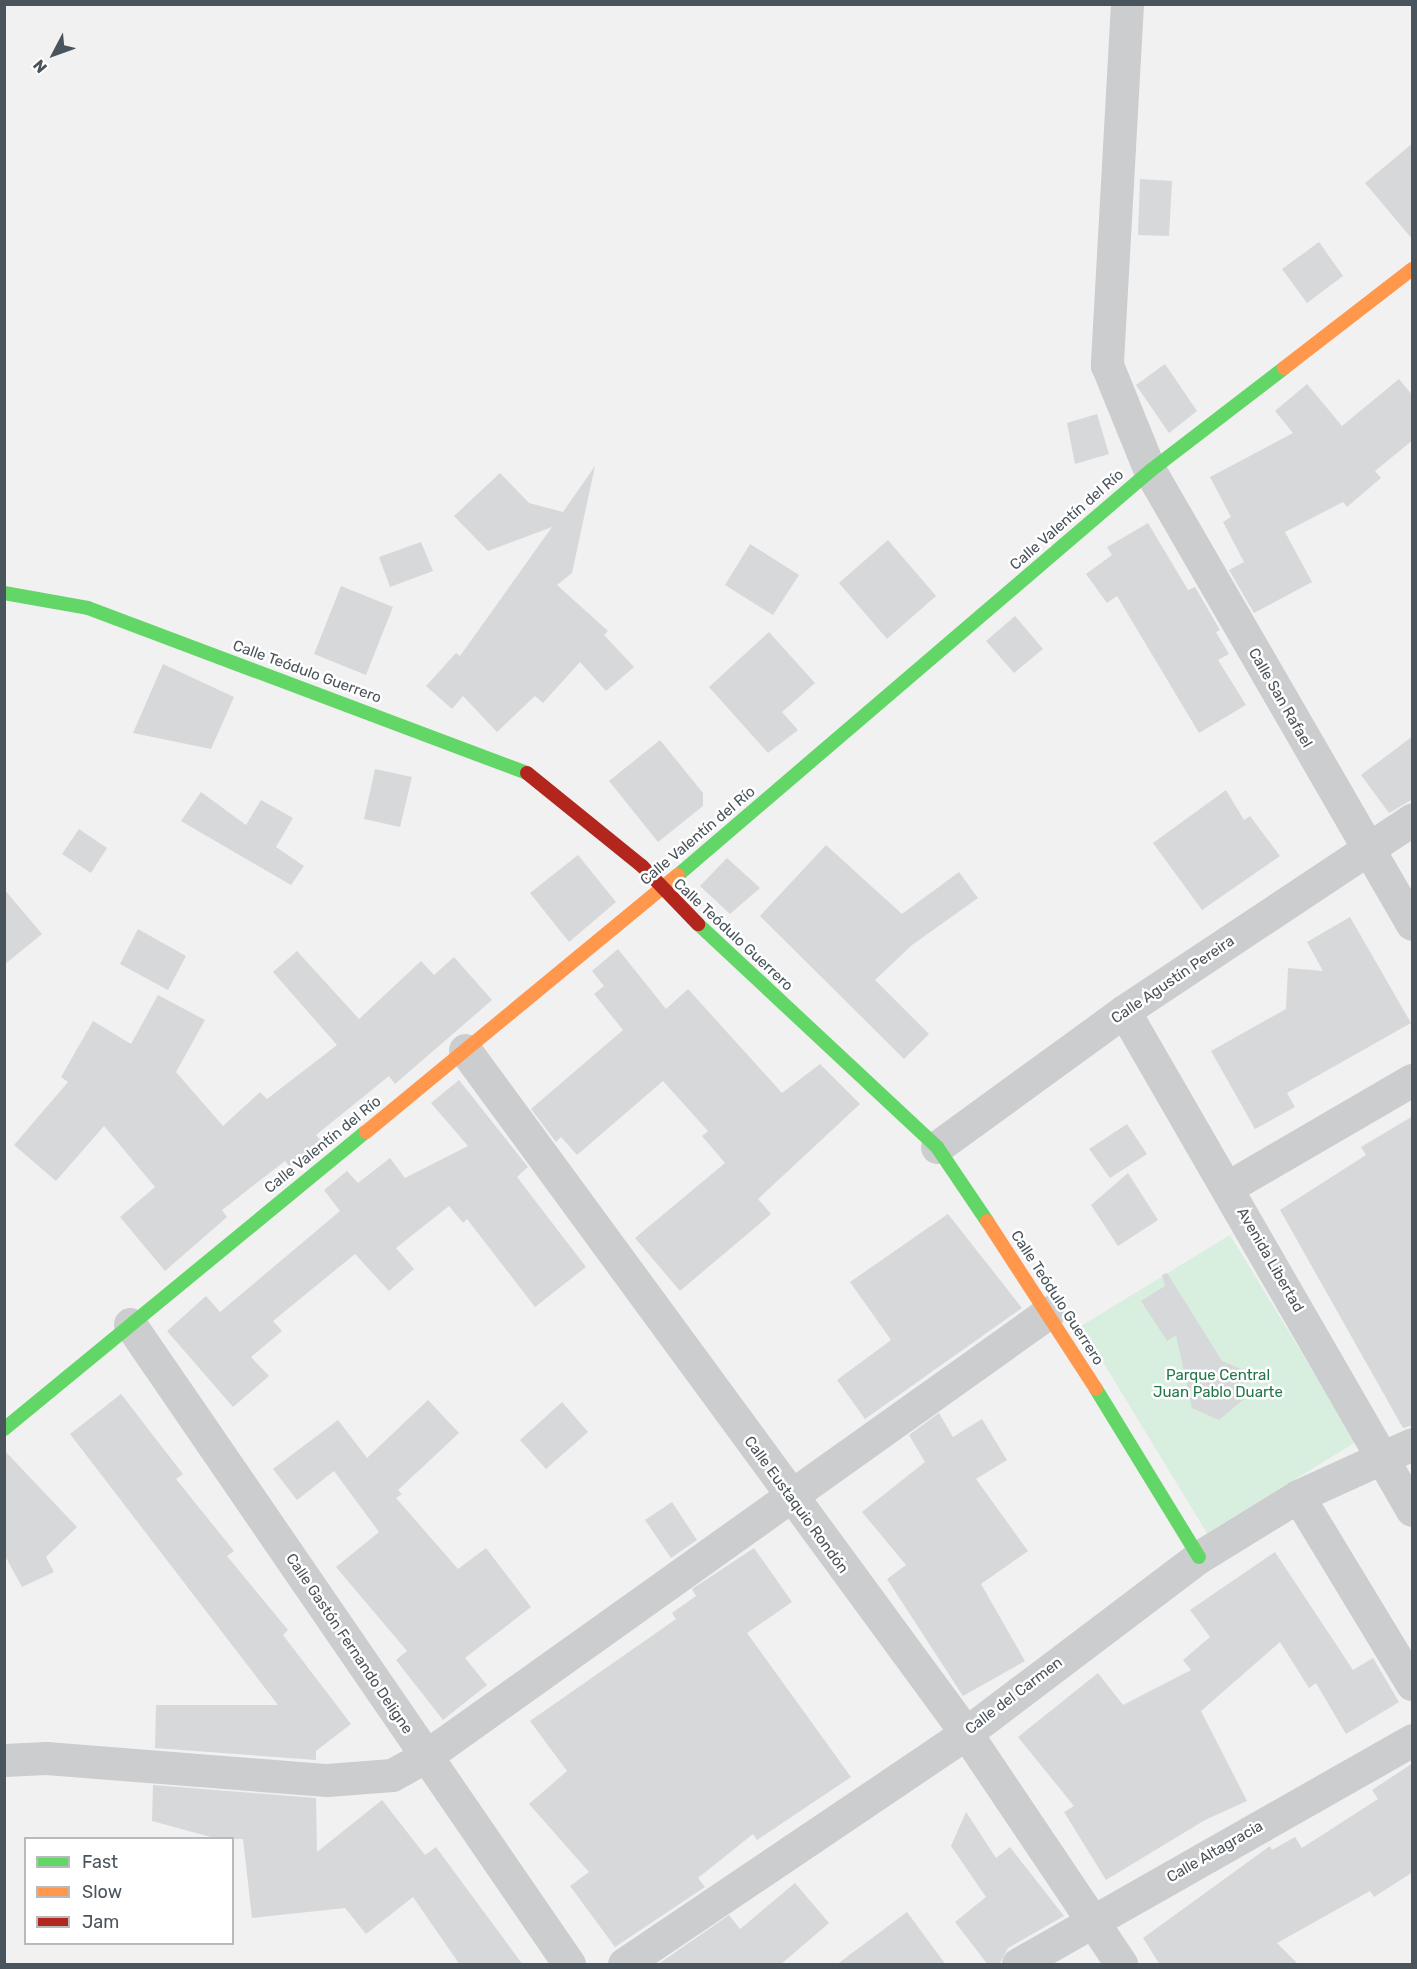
<!DOCTYPE html>
<meta charset="utf-8">
<style>
body{margin:0}
#map{position:relative;width:1417px;height:1969px;overflow:hidden;background:#f1f1f1;font-family:Rubik,sans-serif}
div>[style]{position:absolute}
.green>*{inset:0;background:#d8eedf}
.building>*{inset:0;background:#d7d8da}
.street>*{height:33px;margin:-16.5px;padding:0 16.5px;transform-origin:16.5px;border-radius:16.5px;background:#cbcdcf}
.fast>*{height:14px;margin:-7px;padding:0 7px;transform-origin:7px;border-radius:7px;background:#63d668}
.slow>*{height:14px;margin:-7px;padding:0 7px;transform-origin:7px;border-radius:7px;background:#ff974d}
.jam>*{height:14px;margin:-7px;padding:0 7px;transform-origin:7px;border-radius:7px;background:#b3261e}
span{translate:-50% -50%;white-space:nowrap;text-align:center;line-height:1.15;-webkit-text-stroke:5px #fff;paint-order:stroke}
.street-label{font-size:15px;color:#4a545c}
.park-label{font-size:15px;color:#217747}
.frame{position:absolute;inset:0;border:6px solid #4a545c;pointer-events:none}
.legend{position:absolute;left:24px;top:1837px;width:210px;height:108px;box-sizing:border-box;background:#fff;border:2px solid #b7bbbe;margin:0;padding:8px 10px;list-style:none;font-size:18px;color:#4a545c}
.legend li{display:flex;align-items:center;gap:12px;height:30px}
.legend b{width:30px;border:2px solid #b7bbbe}
.north{position:absolute;left:24px;top:24px;width:60px;height:60px;-webkit-text-stroke:4px #fff;paint-order:stroke;rotate:229deg;font-size:16px;font-weight:700;line-height:24px;text-align:center;color:#4a545c}
.north::after{content:'';display:block;margin:auto;width:21px;height:27px;background:#4a545c;clip-path:polygon(50% 0,100% 100%,50% 72%,0 100%)}
</style>
<div id="map">
<div class="green">
<div style="clip-path:polygon(1230px 1235px,1356px 1442px,1207px 1533px,1081px 1326px)"></div>
</div>
<div class="building">
<div style="clip-path:polygon(1413px 143px,1413px 240px,1365px 183px)"></div>
<div style="clip-path:polygon(1140px 179px,1172px 181px,1169px 236px,1138px 235px)"></div>
<div style="clip-path:polygon(1319px 242px,1343px 276px,1307px 303px,1282px 269px)"></div>
<div style="clip-path:polygon(1165px 364px,1197px 411px,1169px 433px,1136px 385px)"></div>
<div style="clip-path:polygon(1399px 379px,1413px 396px,1413px 440px,1375px 471px,1381px 478px,1347px 507px,1343px 502px,1285px 532px,1312px 582px,1254px 613px,1229px 570px,1244px 562px,1223px 522px,1231px 517px,1210px 477px,1293px 433px,1275px 411px,1307px 384px,1342px 426px)"></div>
<div style="clip-path:polygon(1097px 414px,1109px 454px,1075px 464px,1067px 423px)"></div>
<div style="clip-path:polygon(595px 466px,572px 573px,557px 585px,608px 631px,604px 635px,634px 667px,606px 691px,580px 662px,543px 703px,535px 696px,497px 732px,463px 696px,452px 709px,426px 686px,456px 653px,460px 656px,552px 527px,488px 551px,454px 516px,500px 473px,529px 503px,563px 512px)"></div>
<div style="clip-path:polygon(1148px 523px,1188px 590px,1195px 587px,1220px 630px,1216px 632px,1229px 654px,1218px 660px,1246px 705px,1199px 733px,1117px 596px,1107px 603px,1086px 574px,1112px 555px,1107px 547px)"></div>
<div style="clip-path:polygon(888px 540px,936px 596px,887px 639px,839px 583px)"></div>
<div style="clip-path:polygon(421px 542px,433px 571px,390px 587px,379px 557px)"></div>
<div style="clip-path:polygon(750px 544px,799px 575px,773px 615px,725px 585px)"></div>
<div style="clip-path:polygon(341px 586px,393px 607px,366px 675px,314px 654px)"></div>
<div style="clip-path:polygon(1015px 616px,1043px 649px,1014px 673px,986px 641px)"></div>
<div style="clip-path:polygon(769px 632px,815px 683px,782px 712px,798px 730px,768px 753px,709px 687px)"></div>
<div style="clip-path:polygon(163px 664px,234px 697px,211px 749px,133px 733px)"></div>
<div style="clip-path:polygon(1413px 736px,1413px 799px,1389px 813px,1361px 775px)"></div>
<div style="clip-path:polygon(660px 740px,703px 793px,703px 806px,658px 842px,609px 781px)"></div>
<div style="clip-path:polygon(375px 769px,412px 777px,400px 827px,364px 819px)"></div>
<div style="clip-path:polygon(1226px 790px,1244px 820px,1250px 816px,1280px 856px,1202px 910px,1153px 843px)"></div>
<div style="clip-path:polygon(201px 792px,246px 825px,261px 800px,293px 818px,276px 847px,304px 866px,291px 885px,181px 821px)"></div>
<div style="clip-path:polygon(79px 829px,107px 848px,91px 873px,62px 854px)"></div>
<div style="clip-path:polygon(826px 845px,902px 914px,959px 872px,978px 898px,912px 945px,875px 980px,929px 1034px,904px 1059px,760px 916px)"></div>
<div style="clip-path:polygon(578px 855px,616px 902px,569px 942px,530px 893px)"></div>
<div style="clip-path:polygon(727px 858px,760px 888px,730px 914px,700px 886px)"></div>
<div style="clip-path:polygon(4px 889px,42px 934px,4px 965px)"></div>
<div style="clip-path:polygon(1350px 917px,1411px 1023px,1287px 1093px,1295px 1107px,1255px 1129px,1211px 1051px,1286px 1009px,1288px 968px,1323px 971px,1307px 942px)"></div>
<div style="clip-path:polygon(138px 929px,186px 956px,168px 990px,120px 964px)"></div>
<div style="clip-path:polygon(618px 949px,666px 1009px,688px 989px,782px 1093px,820px 1064px,860px 1104px,758px 1199px,771px 1214px,680px 1291px,635px 1238px,725px 1163px,702px 1136px,708px 1131px,663px 1081px,577px 1155px,561px 1137px,556px 1142px,531px 1109px,623px 1030px,594px 994px,604px 986px,592px 971px)"></div>
<div style="clip-path:polygon(297px 951px,359px 1019px,421px 961px,434px 975px,454px 957px,492px 1000px,395px 1084px,389px 1076px,316px 1135px,323px 1143px,301px 1161px,289px 1166px,285px 1161px,222px 1210px,227px 1217px,165px 1271px,120px 1217px,155px 1187px,104px 1126px,56px 1181px,14px 1145px,68px 1082px,61px 1077px,93px 1021px,131px 1044px,158px 995px,205px 1020px,176px 1072px,223px 1126px,260px 1092px,267px 1099px,337px 1045px,273px 972px)"></div>
<div style="clip-path:polygon(459px 1080px,528px 1167px,517px 1177px,586px 1267px,535px 1307px,467px 1219px,463px 1223px,449px 1206px,396px 1248px,414px 1269px,389px 1291px,355px 1254px,273px 1321px,282px 1331px,251px 1357px,269px 1376px,233px 1407px,167px 1331px,206px 1296px,220px 1312px,340px 1211px,324px 1190px,347px 1171px,358px 1183px,390px 1158px,405px 1178px,468px 1146px,431px 1103px)"></div>
<div style="clip-path:polygon(1413px 1116px,1413px 1425px,1403px 1428px,1280px 1210px,1366px 1155px,1361px 1147px)"></div>
<div style="clip-path:polygon(1127px 1124px,1147px 1154px,1110px 1178px,1089px 1149px)"></div>
<div style="clip-path:polygon(1128px 1173px,1158px 1220px,1118px 1246px,1091px 1205px)"></div>
<div style="clip-path:polygon(948px 1214px,1022px 1308px,865px 1419px,837px 1380px,891px 1340px,850px 1282px)"></div>
<div style="clip-path:polygon(1167px 1273px,1222px 1361px,1241px 1369px,1245px 1398px,1219px 1420px,1192px 1408px,1176px 1335px,1167px 1341px,1141px 1301px,1165px 1286px,1162px 1275px)"></div>
<div style="clip-path:polygon(121px 1394px,183px 1474px,176px 1479px,234px 1551px,227px 1556px,288px 1630px,283px 1635px,351px 1724px,316px 1751px,316px 1760px,155px 1748px,156px 1705px,278px 1705px,70px 1434px)"></div>
<div style="clip-path:polygon(428px 1400px,459px 1433px,398px 1490px,402px 1494px,396px 1498px,458px 1569px,486px 1548px,531px 1607px,465px 1658px,487px 1685px,443px 1720px,396px 1660px,407px 1651px,336px 1567px,379px 1532px,334px 1471px,297px 1500px,273px 1469px,338px 1420px,367px 1458px)"></div>
<div style="clip-path:polygon(562px 1402px,588px 1432px,546px 1469px,520px 1440px)"></div>
<div style="clip-path:polygon(939px 1413px,953px 1437px,982px 1419px,1007px 1460px,976px 1479px,1028px 1551px,981px 1584px,1025px 1661px,963px 1696px,887px 1579px,906px 1565px,862px 1512px,925px 1462px,909px 1435px)"></div>
<div style="clip-path:polygon(4px 1450px,77px 1527px,46px 1557px,54px 1572px,22px 1587px,4px 1554px)"></div>
<div style="clip-path:polygon(672px 1502px,697px 1540px,671px 1558px,645px 1520px)"></div>
<div style="clip-path:polygon(754px 1548px,792px 1602px,747px 1633px,851px 1777px,757px 1840px,753px 1834px,698px 1878px,705px 1887px,615px 1947px,570px 1886px,589px 1872px,529px 1804px,567px 1771px,530px 1721px,676px 1619px,672px 1613px,696px 1596px,692px 1589px)"></div>
<div style="clip-path:polygon(1275px 1552px,1353px 1670px,1373px 1658px,1399px 1702px,1346px 1734px,1316px 1683px,1309px 1688px,1280px 1642px,1201px 1711px,1247px 1801px,1205px 1820px,1106px 1880px,1064px 1812px,1074px 1806px,1018px 1737px,1098px 1673px,1123px 1705px,1191px 1670px,1183px 1660px,1210px 1637px,1190px 1610px)"></div>
<div style="clip-path:polygon(1413px 1763px,1413px 1872px,1374px 1897px,1370px 1891px,1277px 1943px,1299px 1965px,1160px 1965px,1143px 1938px,1270px 1846px,1272px 1850px,1295px 1837px,1302px 1848px,1378px 1799px,1372px 1790px)"></div>
<div style="clip-path:polygon(153px 1785px,316px 1798px,317px 1852px,382px 1800px,425px 1855px,436px 1847px,523px 1965px,460px 1965px,413px 1897px,366px 1934px,345px 1908px,252px 1918px,243px 1839px,218px 1839px,152px 1821px)"></div>
<div style="clip-path:polygon(966px 1812px,996px 1858px,1010px 1847px,1064px 1916px,1008px 1948px,999px 1965px,988px 1965px,955px 1922px,986px 1897px,951px 1846px)"></div>
<div style="clip-path:polygon(795px 1883px,829px 1923px,780px 1965px,657px 1965px,729px 1915px,740px 1929px)"></div>
<div style="clip-path:polygon(907px 1912px,946px 1965px,836px 1965px)"></div>
</div>
<div class="street">
<div style="left:1127px;top:4px;width:362px;rotate:93.2deg"></div>
<div style="left:1107px;top:365px;width:114px;rotate:67.9deg"></div>
<div style="left:1150px;top:471px;width:523px;rotate:59.96deg"></div>
<div style="left:1124px;top:1011px;width:576px;rotate:60.01deg"></div>
<div style="left:465px;top:1050px;width:847px;rotate:53.74deg"></div>
<div style="left:966px;top:1733px;width:278px;rotate:56.1deg"></div>
<div style="left:937px;top:1147px;width:231px;rotate:-36deg"></div>
<div style="left:1124px;top:1011px;width:346px;rotate:-33.6deg"></div>
<div style="left:1228px;top:1187px;width:213px;rotate:-30.2deg"></div>
<div style="left:130px;top:1324px;width:776px;rotate:55.55deg"></div>
<div style="left:1298px;top:1496px;width:220px;rotate:58.8deg"></div>
<div style="left:4px;top:1760px;width:42px;rotate:-2.7deg"></div>
<div style="left:46px;top:1758px;width:282px;rotate:4.5deg"></div>
<div style="left:327px;top:1780px;width:65px;rotate:-4.4deg"></div>
<div style="left:392px;top:1775px;width:39px;rotate:-29deg"></div>
<div style="left:426px;top:1756px;width:765px;rotate:-35.48deg"></div>
<div style="left:624px;top:1964px;width:413px;rotate:-34deg"></div>
<div style="left:966px;top:1733px;width:292px;rotate:-37.1deg"></div>
<div style="left:1199px;top:1557px;width:116px;rotate:-31.6deg"></div>
<div style="left:1298px;top:1496px;width:125px;rotate:-24.5deg"></div>
<div style="left:1018px;top:1964px;width:453px;rotate:-29.6deg"></div>
</div>
<div class="fast">
<div style="left:4px;top:593px;width:85px;rotate:10.1deg"></div>
<div style="left:88px;top:608px;width:469px;rotate:20.6deg"></div>
<div style="left:678px;top:875px;width:621px;rotate:-40.56deg"></div>
<div style="left:1150px;top:471px;width:169px;rotate:-37.5deg"></div>
<div style="left:698px;top:924px;width:327px;rotate:43deg"></div>
<div style="left:937px;top:1147px;width:89px;rotate:56deg"></div>
<div style="left:1096px;top:1389px;width:197px;rotate:58.5deg"></div>
<div style="left:4px;top:1429px;width:468px;rotate:-39.4deg"></div>
</div>
<div class="slow">
<div style="left:1284px;top:368px;width:162px;rotate:-37.7deg"></div>
<div style="left:366px;top:1132px;width:404px;rotate:-39.5deg"></div>
<div style="left:987px;top:1221px;width:200px;rotate:57deg"></div>
</div>
<div class="jam">
<div style="left:527px;top:773px;width:148px;rotate:39deg"></div>
<div style="left:642px;top:866px;width:81px;rotate:46deg"></div>
</div>
<div class="street-label">
<span style="left:1067px;top:520px;rotate:-41deg">Calle Valentín del Río</span>
<span style="left:307px;top:672px;rotate:20deg">Calle Teódulo Guerrero</span>
<span style="left:1280px;top:698px;rotate:60deg">Calle San Rafael</span>
<span style="left:698px;top:836px;rotate:-40deg">Calle Valentín del Río</span>
<span style="left:733px;top:935px;rotate:43deg">Calle Teódulo Guerrero</span>
<span style="left:1173px;top:980px;rotate:-34deg">Calle Agustín Pereira</span>
<span style="left:323px;top:1145px;rotate:-39deg">Calle Valentín del Río</span>
<span style="left:1270px;top:1260px;rotate:60deg">Avenida Libertad</span>
<span style="left:1057px;top:1298px;rotate:57deg">Calle Teódulo Guerrero</span>
<span style="left:796px;top:1505px;rotate:54deg">Calle Eustaquio Rondón</span>
<span style="left:349px;top:1644px;rotate:56deg">Calle Gastón Fernando Deligne</span>
<span style="left:1014px;top:1696px;rotate:-37deg">Calle del Carmen</span>
<span style="left:1215px;top:1852px;rotate:-30deg">Calle Altagracia</span>
</div>
<div class="park-label">
<span style="left:1218px;top:1384px">Parque Central<br>Juan Pablo Duarte</span>
</div>
<div class="frame"></div>
<ul class="legend">
<li><b style="height:8px;background:#63d668"></b>Fast</li>
<li><b style="height:8px;background:#ff974d"></b>Slow</li>
<li><b style="height:8px;background:#b3261e"></b>Jam</li>
</ul>
<div class="north">N</div>
</div>
